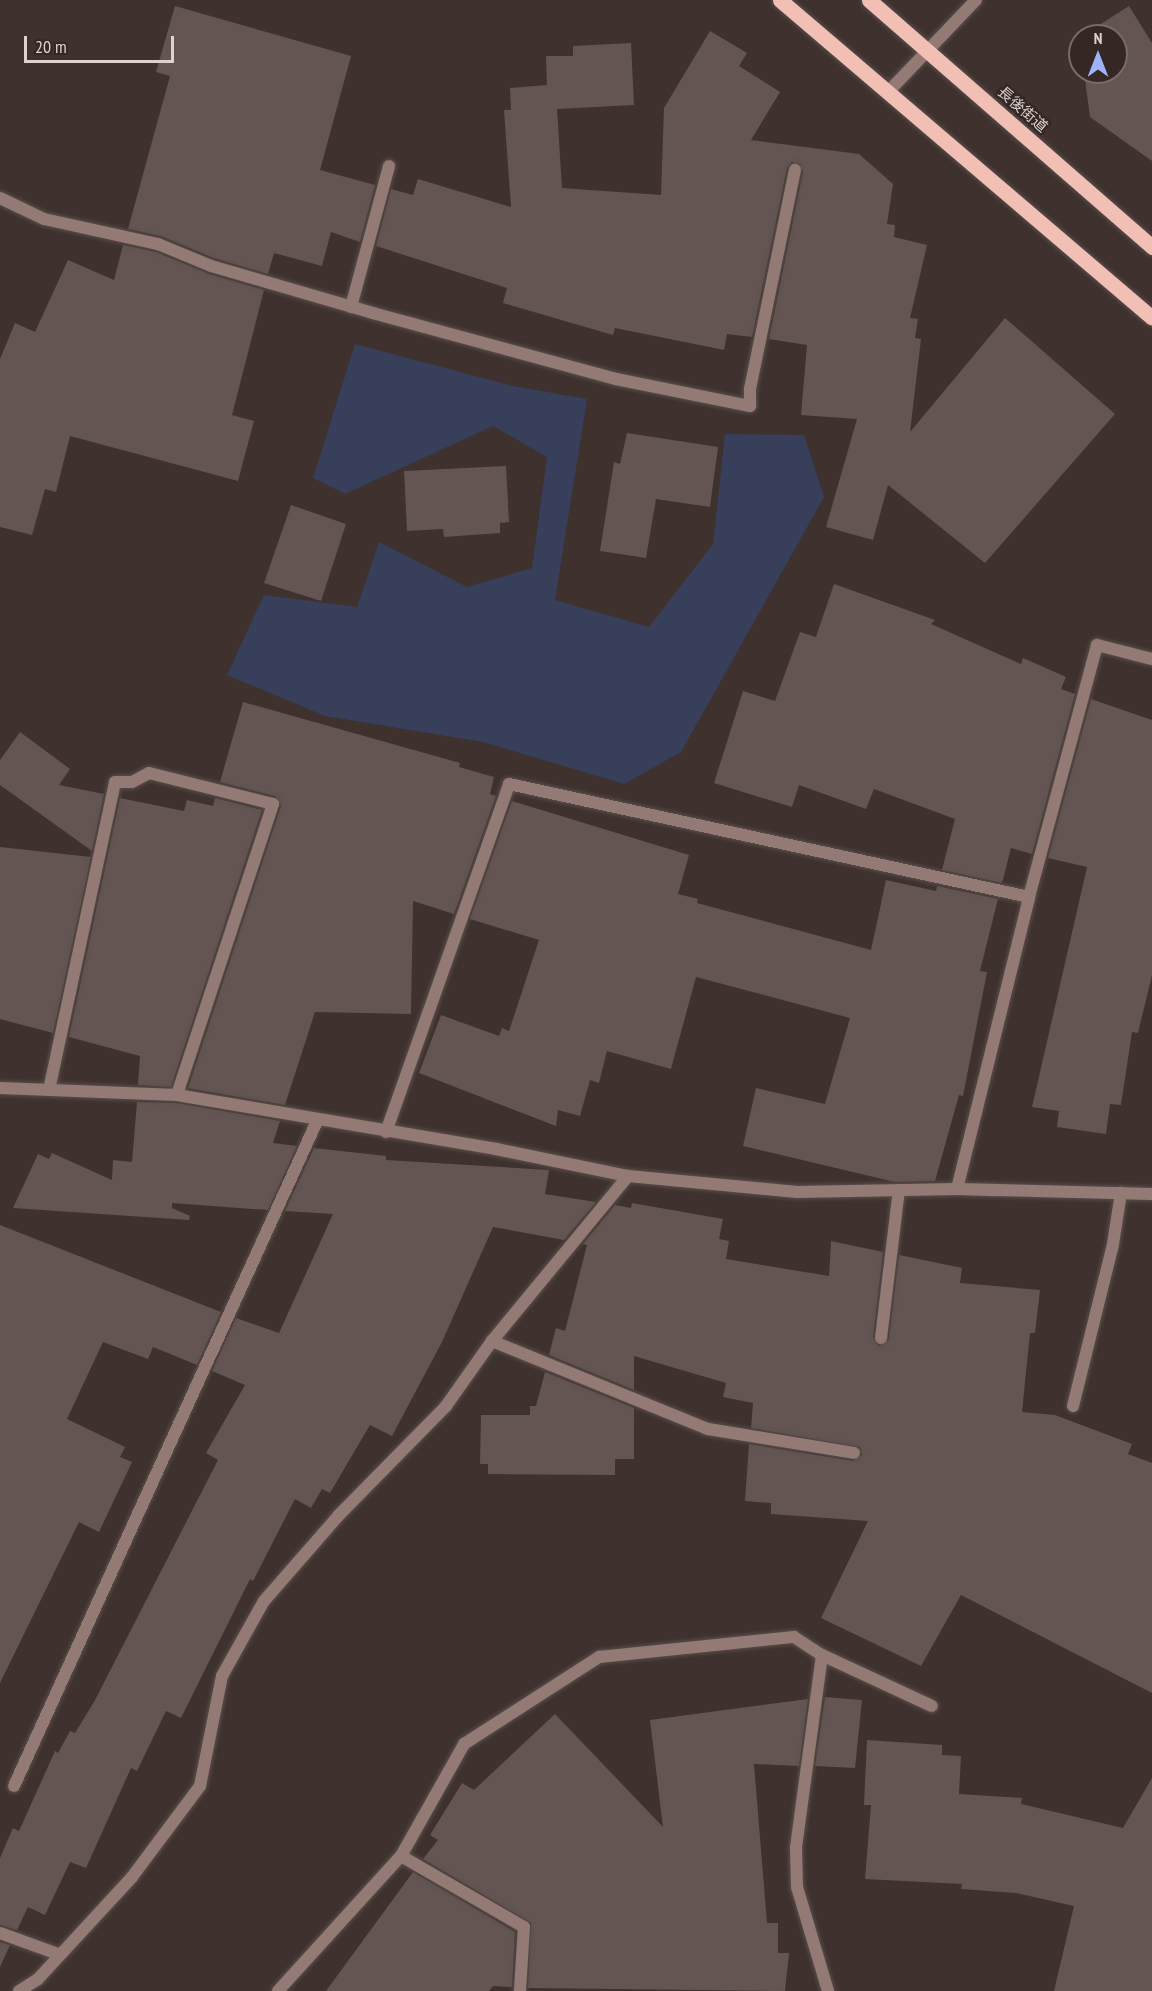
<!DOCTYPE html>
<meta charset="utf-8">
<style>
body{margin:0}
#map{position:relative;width:1152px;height:1991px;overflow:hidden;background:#3e312e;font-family:"PT Sans Narrow","Noto Sans JP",sans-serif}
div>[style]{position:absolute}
.green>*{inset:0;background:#373f5b}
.building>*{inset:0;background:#645552}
.roads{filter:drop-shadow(0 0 2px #5a4e4b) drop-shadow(0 0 2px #5a4e4b)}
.service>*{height:12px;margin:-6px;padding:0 6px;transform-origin:6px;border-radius:6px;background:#937a75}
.minor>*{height:12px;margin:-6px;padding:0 6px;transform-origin:6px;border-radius:6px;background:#937a75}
.tertiary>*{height:12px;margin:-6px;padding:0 6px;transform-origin:6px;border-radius:6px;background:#937a75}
.primary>*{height:15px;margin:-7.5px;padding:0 7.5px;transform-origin:7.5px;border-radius:7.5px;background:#f1bfb4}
span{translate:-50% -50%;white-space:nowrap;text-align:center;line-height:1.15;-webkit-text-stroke:4.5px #342724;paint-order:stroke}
.street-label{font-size:15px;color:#dcd3d1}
.north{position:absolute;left:1068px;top:24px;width:60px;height:60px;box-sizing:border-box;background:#342724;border:2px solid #776c69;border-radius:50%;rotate:0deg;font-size:16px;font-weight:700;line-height:24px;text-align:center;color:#dcd3d1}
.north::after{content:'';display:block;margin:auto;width:21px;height:27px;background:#9fb3fd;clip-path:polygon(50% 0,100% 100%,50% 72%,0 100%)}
.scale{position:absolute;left:24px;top:36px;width:150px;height:27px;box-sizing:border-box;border:3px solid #dcd3d1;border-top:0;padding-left:8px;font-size:18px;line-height:21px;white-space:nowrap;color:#dcd3d1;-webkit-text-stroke:4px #342724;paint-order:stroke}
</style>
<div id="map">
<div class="green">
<div style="clip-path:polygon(355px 344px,513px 386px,587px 399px,555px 600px,649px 627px,713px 544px,725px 434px,804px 435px,824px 497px,681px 752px,624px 784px,483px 742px,325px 716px,227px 675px,264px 595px,357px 607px,379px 542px,467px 587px,532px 568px,547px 457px,493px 426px,345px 494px,313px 478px)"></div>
</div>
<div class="building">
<div style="clip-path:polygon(175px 6px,351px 56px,320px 170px,375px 185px,360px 242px,331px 232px,322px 266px,274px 253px,268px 274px,214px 258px,161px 236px,128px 229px,170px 76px,156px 72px)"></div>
<div style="clip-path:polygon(1129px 6px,1152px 43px,1152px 161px,1090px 117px,1084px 72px,1116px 72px,1116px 36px,1082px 36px)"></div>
<div style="clip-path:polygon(710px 31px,747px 53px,739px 66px,780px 92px,751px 140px,859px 154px,893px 184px,887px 224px,895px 225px,894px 237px,927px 245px,910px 318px,918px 319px,915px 338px,921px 339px,910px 432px,1005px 318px,1115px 414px,985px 563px,888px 485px,873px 540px,826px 527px,857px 419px,801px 415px,807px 345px,769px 339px,803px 172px,800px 164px,792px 162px,787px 168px,752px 337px,727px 334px,724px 350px,615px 328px,613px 335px,503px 303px,507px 288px,376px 246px,391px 189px,413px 195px,418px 179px,511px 207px,504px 110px,511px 110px,510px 88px,547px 85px,546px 56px,573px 56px,573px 46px,631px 43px,634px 105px,557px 109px,562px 188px,661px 195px,664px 108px)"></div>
<div style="clip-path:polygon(123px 245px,156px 252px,209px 274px,264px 290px,232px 415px,254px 421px,238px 481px,70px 436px,56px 492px,45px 489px,32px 535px,0 527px,0 359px,15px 323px,35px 332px,68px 260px,114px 280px)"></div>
<div style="clip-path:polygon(627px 433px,718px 447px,710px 507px,656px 499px,646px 558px,600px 551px,614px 462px,620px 464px)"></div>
<div style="clip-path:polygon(506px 466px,509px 522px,500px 523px,500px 533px,444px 537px,443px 529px,407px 531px,404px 471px)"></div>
<div style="clip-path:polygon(291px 505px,346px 524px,321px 601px,264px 583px)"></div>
<div style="clip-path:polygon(834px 584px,935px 620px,931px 624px,1021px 664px,1023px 658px,1066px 677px,1061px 689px,1075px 694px,1032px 854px,1011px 848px,1002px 883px,942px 870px,955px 819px,874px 789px,866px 809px,799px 785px,792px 807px,714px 783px,743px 691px,775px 701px,800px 632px,816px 637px)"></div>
<div style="clip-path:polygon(1091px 699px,1152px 720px,1152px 975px,1138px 1033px,1132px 1032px,1121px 1105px,1110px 1104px,1106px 1134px,1057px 1127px,1059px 1111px,1032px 1107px,1087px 867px,1048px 858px)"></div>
<div style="clip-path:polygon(243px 702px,460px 763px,459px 767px,494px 777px,490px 794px,496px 796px,454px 914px,413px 901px,411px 1014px,315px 1012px,285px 1105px,188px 1088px,281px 806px,275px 796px,220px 782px)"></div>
<div style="clip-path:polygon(20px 732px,70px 769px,59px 785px,104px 794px,92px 851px,0 785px,0 760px)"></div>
<div style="clip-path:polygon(120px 798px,184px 811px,187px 800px,213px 806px,215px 798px,262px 810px,171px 1087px,138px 1085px,140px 1056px,69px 1037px)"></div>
<div style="clip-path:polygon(512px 801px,689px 855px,678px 894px,698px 899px,697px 903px,871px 950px,886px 880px,936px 891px,937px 886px,998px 899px,980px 971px,987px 972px,963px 1096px,959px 1095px,935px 1181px,895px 1182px,743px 1146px,756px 1088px,825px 1104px,850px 1018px,696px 977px,671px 1069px,607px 1051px,599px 1083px,590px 1080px,580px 1116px,558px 1110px,556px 1126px,419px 1073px,441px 1015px,499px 1036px,502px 1028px,509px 1031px,539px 940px,470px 919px)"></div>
<div style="clip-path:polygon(0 847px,91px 857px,53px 1033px,0 1019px)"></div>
<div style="clip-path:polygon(137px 1102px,176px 1103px,280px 1121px,273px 1143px,297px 1146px,268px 1210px,172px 1203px,172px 1208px,190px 1216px,189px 1220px,13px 1208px,38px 1154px,49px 1159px,52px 1153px,112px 1180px,113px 1160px,132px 1162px)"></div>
<div style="clip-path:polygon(314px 1148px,386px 1156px,386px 1160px,549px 1170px,545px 1194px,596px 1202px,564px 1240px,493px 1227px,442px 1342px,392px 1436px,370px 1425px,330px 1493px,322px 1489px,311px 1508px,295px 1499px,253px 1581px,250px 1579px,181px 1718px,166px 1711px,137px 1771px,131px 1768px,86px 1868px,70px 1862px,45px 1915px,28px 1907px,17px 1930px,0 1925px,0 1858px,13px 1828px,19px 1831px,55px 1751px,58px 1753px,70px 1731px,75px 1733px,94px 1702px,218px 1460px,206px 1453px,245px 1385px,212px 1371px,236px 1318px,279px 1333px,333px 1214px,285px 1211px)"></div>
<div style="clip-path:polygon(632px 1203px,723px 1219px,719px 1239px,729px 1241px,726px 1259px,829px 1276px,831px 1241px,883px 1252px,873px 1337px,879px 1346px,889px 1339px,899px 1255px,962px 1268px,960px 1283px,1040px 1290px,1035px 1333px,1030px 1333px,1022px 1412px,1055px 1415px,1132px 1444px,1128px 1454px,1152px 1463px,1152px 1693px,961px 1595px,921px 1666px,821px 1618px,868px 1521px,771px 1514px,771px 1503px,745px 1501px,749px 1444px,853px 1461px,862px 1455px,860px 1447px,751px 1428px,753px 1403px,723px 1397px,726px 1383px,634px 1356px,634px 1390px,549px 1355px,556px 1328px,565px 1331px,587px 1245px,583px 1244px,615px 1205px,631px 1208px)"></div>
<div style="clip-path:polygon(0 1225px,221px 1312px,197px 1365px,153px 1347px,148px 1359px,103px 1342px,67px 1419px,125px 1447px,120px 1457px,132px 1462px,99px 1532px,79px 1522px,0 1683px)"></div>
<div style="clip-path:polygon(545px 1372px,634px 1408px,634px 1459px,615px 1459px,615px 1475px,488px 1474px,488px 1464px,480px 1464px,481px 1415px,530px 1415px,530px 1406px,536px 1406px)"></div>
<div style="clip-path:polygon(825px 1697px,862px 1700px,855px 1768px,815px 1766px)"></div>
<div style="clip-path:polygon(808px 1699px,799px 1766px,754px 1764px,767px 1923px,778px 1923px,778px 1953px,789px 1953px,785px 1991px,528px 1988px,531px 1923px,423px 1859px,438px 1840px,430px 1835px,462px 1783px,474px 1790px,555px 1714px,663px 1827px,650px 1720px)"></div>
<div style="clip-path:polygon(867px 1740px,942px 1745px,942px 1755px,961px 1756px,959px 1794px,1022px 1798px,1021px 1804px,1123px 1828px,1152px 1778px,1152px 1991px,1054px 1991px,1074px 1906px,1016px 1893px,961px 1889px,962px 1884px,865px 1879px,871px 1805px,864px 1805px)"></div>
<div style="clip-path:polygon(413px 1872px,515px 1932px,512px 1987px,493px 1986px,489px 1991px,326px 1991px)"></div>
<div style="clip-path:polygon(0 1942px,10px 1945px,0 1967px)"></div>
</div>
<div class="roads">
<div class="service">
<div style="left:351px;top:307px;width:146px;rotate:-74.9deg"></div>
<div style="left:881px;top:1338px;width:149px;rotate:-83.1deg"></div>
<div style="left:1073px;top:1406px;width:167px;rotate:-76.1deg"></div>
<div style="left:1113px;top:1244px;width:52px;rotate:-81.1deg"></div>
</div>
<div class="minor">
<div style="left:0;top:198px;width:49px;rotate:25.5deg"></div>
<div style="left:44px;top:219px;width:117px;rotate:12.4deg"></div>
<div style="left:158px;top:244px;width:57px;rotate:22.5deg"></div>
<div style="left:211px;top:266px;width:169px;rotate:16.2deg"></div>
<div style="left:373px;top:313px;width:252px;rotate:15.2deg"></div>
<div style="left:616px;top:379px;width:137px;rotate:11.4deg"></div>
<div style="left:750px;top:406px;width:17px;rotate:-90deg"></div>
<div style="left:750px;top:389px;width:224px;rotate:-78.4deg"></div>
<div style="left:0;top:1088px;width:177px;rotate:2.3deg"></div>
<div style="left:177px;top:1095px;width:324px;rotate:9.6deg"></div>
<div style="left:496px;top:1149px;width:135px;rotate:11.6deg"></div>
<div style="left:628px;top:1176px;width:170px;rotate:5.4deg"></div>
<div style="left:797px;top:1192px;width:160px;rotate:-1.1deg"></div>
<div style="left:957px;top:1189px;width:195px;rotate:1.5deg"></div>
<div style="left:49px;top:1090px;width:315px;rotate:-77.9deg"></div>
<div style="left:115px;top:782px;width:17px"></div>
<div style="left:132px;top:782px;width:19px;rotate:-28deg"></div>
<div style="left:149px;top:773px;width:128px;rotate:14deg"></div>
<div style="left:273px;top:804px;width:306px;rotate:108.3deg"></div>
<div style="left:386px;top:1132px;width:369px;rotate:-70.5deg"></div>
<div style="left:509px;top:784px;width:532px;rotate:12.26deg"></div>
<div style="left:957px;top:1189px;width:301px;rotate:-76.1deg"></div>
<div style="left:1029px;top:897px;width:261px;rotate:-74.9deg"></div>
<div style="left:1097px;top:645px;width:57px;rotate:14.3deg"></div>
<div style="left:492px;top:1341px;width:233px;rotate:22.2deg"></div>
<div style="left:708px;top:1429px;width:148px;rotate:9.3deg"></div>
<div style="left:822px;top:1655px;width:194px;rotate:97.7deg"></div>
<div style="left:796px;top:1847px;width:40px;rotate:88.6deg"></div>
<div style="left:797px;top:1887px;width:109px;rotate:73.4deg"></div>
<div style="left:14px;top:1786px;width:731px;rotate:-65.5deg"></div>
<div style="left:401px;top:1856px;width:129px;rotate:-60.6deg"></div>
<div style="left:464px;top:1744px;width:161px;rotate:-32.8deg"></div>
<div style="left:599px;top:1657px;width:196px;rotate:-5.9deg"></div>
<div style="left:794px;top:1637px;width:33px;rotate:33deg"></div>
<div style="left:822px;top:1655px;width:121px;rotate:24.9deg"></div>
<div style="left:0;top:1933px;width:62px;rotate:19.9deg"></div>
<div style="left:19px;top:1991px;width:22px;rotate:-32deg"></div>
<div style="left:38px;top:1979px;width:139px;rotate:-47.3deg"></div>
<div style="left:132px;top:1877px;width:114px;rotate:-53.2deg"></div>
<div style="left:200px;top:1786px;width:112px;rotate:-78.7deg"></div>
<div style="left:222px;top:1676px;width:86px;rotate:-60.8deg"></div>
<div style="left:264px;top:1601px;width:114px;rotate:-48.9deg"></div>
<div style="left:339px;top:1515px;width:153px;rotate:-45.5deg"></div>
<div style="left:446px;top:1406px;width:80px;rotate:-54.7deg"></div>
<div style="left:492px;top:1341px;width:214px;rotate:-50.5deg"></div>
<div style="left:278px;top:1991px;width:183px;rotate:-47.7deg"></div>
<div style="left:401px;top:1856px;width:142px;rotate:30deg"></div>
<div style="left:524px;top:1927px;width:64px;rotate:93.6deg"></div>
</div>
<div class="tertiary">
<div style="left:889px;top:91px;width:126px;rotate:-46.3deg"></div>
</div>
<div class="primary">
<div style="left:780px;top:0;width:489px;rotate:40.5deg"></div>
<div style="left:869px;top:0;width:376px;rotate:41.1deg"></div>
</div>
</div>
<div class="street-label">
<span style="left:1023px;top:109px;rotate:41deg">長後街道</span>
</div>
<div class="north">N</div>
<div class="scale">20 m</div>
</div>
